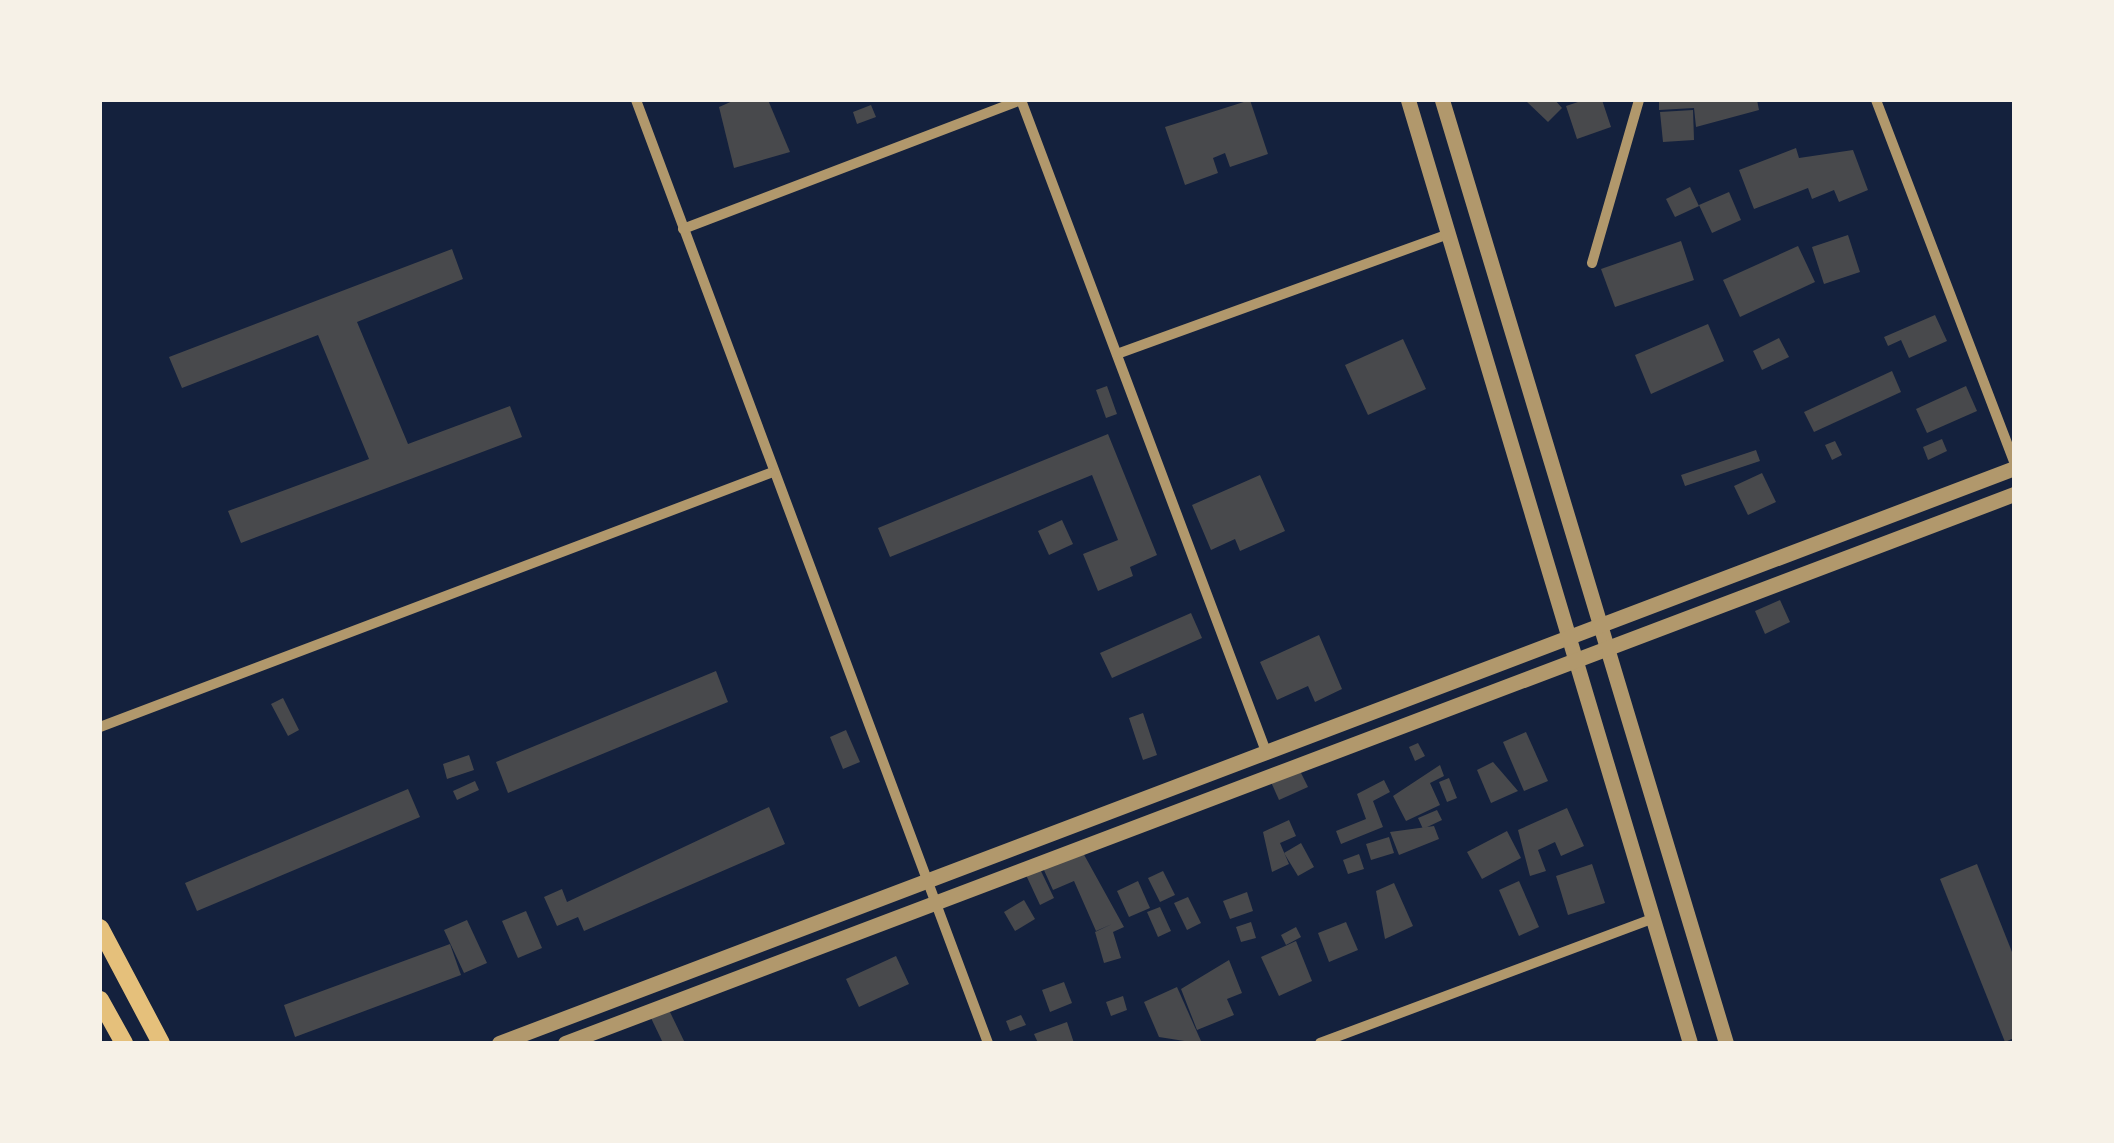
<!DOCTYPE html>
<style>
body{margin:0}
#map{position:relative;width:2114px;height:1143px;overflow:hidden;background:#14213d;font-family:"PT Sans",sans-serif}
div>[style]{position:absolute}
.building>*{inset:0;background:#48494c}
.minor>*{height:10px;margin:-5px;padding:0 5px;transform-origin:5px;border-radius:5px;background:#b1986c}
.tertiary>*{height:15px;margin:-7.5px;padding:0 7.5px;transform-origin:7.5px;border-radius:7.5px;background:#b1986c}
.secondary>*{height:18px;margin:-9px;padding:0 9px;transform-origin:9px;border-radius:9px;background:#e5c07b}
span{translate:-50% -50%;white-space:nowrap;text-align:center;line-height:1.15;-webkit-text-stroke:8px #f6f1e7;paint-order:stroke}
.frame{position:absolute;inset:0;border:102px solid #f6f1e7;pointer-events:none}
</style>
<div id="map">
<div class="building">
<div style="clip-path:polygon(735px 100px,768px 100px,790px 152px,734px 168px,719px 107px)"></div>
<div style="clip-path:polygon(1250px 100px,1268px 154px,1230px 167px,1225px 153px,1213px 158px,1218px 173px,1185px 185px,1165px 127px)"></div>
<div style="clip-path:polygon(1525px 100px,1555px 100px,1562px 108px,1548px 122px)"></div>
<div style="clip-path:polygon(1584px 100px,1602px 100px,1611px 127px,1577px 139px,1566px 106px)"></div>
<div style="clip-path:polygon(1659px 100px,1757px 100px,1759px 110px,1696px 127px,1694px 108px,1659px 110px)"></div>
<div style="clip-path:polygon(871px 105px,876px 117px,857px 124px,853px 112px)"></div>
<div style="clip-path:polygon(1693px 110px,1694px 140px,1663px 142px,1660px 112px)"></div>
<div style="clip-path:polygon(1796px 148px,1799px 158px,1853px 150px,1868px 190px,1839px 202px,1834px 190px,1812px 199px,1808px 188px,1754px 209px,1739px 170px)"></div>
<div style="clip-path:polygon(1690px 187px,1699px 206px,1675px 217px,1666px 199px)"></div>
<div style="clip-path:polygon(1729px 192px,1741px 220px,1712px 233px,1699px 205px)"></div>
<div style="clip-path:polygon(1848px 235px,1860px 272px,1824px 284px,1812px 247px)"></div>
<div style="clip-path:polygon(1681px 241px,1694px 280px,1615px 307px,1601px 269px)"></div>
<div style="clip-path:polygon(1798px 246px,1815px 282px,1740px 317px,1723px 280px)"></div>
<div style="clip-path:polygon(452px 249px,463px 279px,357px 322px,408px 444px,510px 406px,522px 437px,241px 543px,228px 511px,369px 459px,318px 335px,182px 388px,169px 357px)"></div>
<div style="clip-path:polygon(1935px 315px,1947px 341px,1909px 358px,1901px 340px,1888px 346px,1884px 337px)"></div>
<div style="clip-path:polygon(1708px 324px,1724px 361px,1651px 394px,1635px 355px)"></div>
<div style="clip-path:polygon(1779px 338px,1789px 357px,1762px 370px,1753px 351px)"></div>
<div style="clip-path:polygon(1403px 339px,1426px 389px,1368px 415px,1345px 365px)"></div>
<div style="clip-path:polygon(1892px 371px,1901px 392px,1814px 432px,1804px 412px)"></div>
<div style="clip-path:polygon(1107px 386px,1117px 414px,1106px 418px,1096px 390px)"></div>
<div style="clip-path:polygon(1966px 386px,1977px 411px,1927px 433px,1916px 409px)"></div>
<div style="clip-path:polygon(1108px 434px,1157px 555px,1130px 567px,1133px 576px,1098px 591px,1083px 554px,1118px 540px,1092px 475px,890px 557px,878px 528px)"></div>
<div style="clip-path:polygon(1942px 439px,1947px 451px,1928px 460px,1923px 447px)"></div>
<div style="clip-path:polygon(1835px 441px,1842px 455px,1832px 460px,1825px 445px)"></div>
<div style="clip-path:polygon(1756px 450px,1760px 461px,1685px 486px,1681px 475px)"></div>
<div style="clip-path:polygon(1762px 473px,1776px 502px,1748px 515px,1734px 486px)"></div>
<div style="clip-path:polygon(1260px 475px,1285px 531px,1240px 551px,1235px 539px,1211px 550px,1192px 505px)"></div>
<div style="clip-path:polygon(1062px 520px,1073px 544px,1049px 555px,1038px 531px)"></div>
<div style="clip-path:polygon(1780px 600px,1790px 622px,1765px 634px,1755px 611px)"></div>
<div style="clip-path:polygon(1191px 613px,1202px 638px,1112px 678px,1100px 653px)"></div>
<div style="clip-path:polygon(1319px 635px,1342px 689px,1315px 702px,1308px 686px,1277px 700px,1260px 662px)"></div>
<div style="clip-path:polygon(716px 671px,728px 702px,508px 793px,496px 762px)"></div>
<div style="clip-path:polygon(283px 698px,299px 730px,288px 736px,271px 704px)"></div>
<div style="clip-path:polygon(1143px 713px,1157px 755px,1143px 760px,1129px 718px)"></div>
<div style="clip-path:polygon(846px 730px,860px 762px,843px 769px,830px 737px)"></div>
<div style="clip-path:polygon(1526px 732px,1548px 781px,1524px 791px,1503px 742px)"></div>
<div style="clip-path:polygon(1418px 743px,1425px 756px,1415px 761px,1409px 747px)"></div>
<div style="clip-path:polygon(469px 755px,474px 770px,447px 779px,443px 764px)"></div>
<div style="clip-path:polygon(1493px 762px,1518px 791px,1491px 803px,1477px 770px)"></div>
<div style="clip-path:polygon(1440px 765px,1444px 776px,1430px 783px,1440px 805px,1406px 821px,1393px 796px)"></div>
<div style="clip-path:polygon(1299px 769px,1308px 787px,1279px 800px,1271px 782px)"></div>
<div style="clip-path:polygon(1449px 778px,1457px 798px,1447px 802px,1439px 782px)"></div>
<div style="clip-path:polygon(1384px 780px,1390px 792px,1373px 801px,1383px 827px,1341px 844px,1336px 831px,1366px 819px,1357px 794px)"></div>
<div style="clip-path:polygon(475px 781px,479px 790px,457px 800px,453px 791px)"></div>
<div style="clip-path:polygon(408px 789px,420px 817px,197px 911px,185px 883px)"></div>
<div style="clip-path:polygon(769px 807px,785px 844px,584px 931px,578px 917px,557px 926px,544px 897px,562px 889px,567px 902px)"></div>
<div style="clip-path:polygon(1567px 808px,1584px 846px,1561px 856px,1555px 842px,1538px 850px,1546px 871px,1530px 876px,1518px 830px)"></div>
<div style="clip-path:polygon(1437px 810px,1442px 820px,1423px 829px,1418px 818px)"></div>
<div style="clip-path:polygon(1289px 820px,1296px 836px,1280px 843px,1289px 864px,1272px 872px,1263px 832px)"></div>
<div style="clip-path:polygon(1434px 826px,1439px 839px,1399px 855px,1390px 832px)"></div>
<div style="clip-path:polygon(1507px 831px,1521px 858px,1482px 879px,1467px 852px)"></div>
<div style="clip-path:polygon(1389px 837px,1394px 853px,1371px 860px,1366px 844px)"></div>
<div style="clip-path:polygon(1301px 843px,1314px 867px,1298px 876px,1284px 853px)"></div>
<div style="clip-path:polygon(1082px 851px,1124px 927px,1113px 932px,1121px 958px,1104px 963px,1095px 932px,1112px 924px,1096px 931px,1074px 881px,1053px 890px,1043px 868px)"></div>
<div style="clip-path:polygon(1359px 854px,1364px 869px,1348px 874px,1343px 860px)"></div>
<div style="clip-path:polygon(1592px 864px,1605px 903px,1568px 915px,1556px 876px)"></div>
<div style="clip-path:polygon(1977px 864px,2014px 957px,2014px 1038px,2005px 1042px,1940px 879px)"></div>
<div style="clip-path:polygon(1040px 869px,1054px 898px,1040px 905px,1026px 875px)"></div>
<div style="clip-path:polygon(1163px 871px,1175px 895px,1160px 902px,1148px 878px)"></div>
<div style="clip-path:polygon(1138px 881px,1150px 908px,1129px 917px,1117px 891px)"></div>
<div style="clip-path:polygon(1519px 881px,1539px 927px,1519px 936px,1499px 890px)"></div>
<div style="clip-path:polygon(1394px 883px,1413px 926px,1385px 939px,1376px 891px)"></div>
<div style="clip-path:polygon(1247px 892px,1253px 911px,1230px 919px,1223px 901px)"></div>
<div style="clip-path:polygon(1188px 897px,1201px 923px,1187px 930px,1174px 903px)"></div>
<div style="clip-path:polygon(1024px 900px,1035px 919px,1015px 931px,1004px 912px)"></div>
<div style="clip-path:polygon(1160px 907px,1171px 931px,1158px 937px,1147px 912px)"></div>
<div style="clip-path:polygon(526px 911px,542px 948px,518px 958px,502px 921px)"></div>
<div style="clip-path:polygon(467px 920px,487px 963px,464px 973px,444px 930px)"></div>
<div style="clip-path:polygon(1251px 922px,1256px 938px,1241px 942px,1236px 927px)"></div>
<div style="clip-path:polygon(1346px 922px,1358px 950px,1329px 962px,1318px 933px)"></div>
<div style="clip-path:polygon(1296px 927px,1301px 937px,1286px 945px,1281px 935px)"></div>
<div style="clip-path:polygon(1296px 941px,1312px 981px,1279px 996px,1261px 957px)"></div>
<div style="clip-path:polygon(450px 944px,461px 975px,295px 1037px,284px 1005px)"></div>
<div style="clip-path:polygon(896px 956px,909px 984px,859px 1007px,846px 979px)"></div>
<div style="clip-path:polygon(1229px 960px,1242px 993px,1227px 999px,1234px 1015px,1197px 1030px,1181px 989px)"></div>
<div style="clip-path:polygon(1064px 982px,1072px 1003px,1050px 1012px,1042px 990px)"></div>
<div style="clip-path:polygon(1177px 987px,1201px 1041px,1197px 1043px,1159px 1037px,1144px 1002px)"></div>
<div style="clip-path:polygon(1123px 996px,1127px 1010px,1111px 1016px,1106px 1002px)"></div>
<div style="clip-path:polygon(669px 1010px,685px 1043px,663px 1043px,651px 1018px)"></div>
<div style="clip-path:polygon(1021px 1015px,1026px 1025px,1010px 1031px,1006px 1021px)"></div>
<div style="clip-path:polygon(1067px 1022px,1074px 1043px,1038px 1043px,1034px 1034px)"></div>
</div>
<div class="minor">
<div style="left:636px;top:100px;width:1007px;rotate:69.53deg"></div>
<div style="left:1021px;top:100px;width:699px;rotate:69.39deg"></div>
<div style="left:1876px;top:100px;width:386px;rotate:69.1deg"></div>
<div style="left:683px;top:229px;width:362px;rotate:-20.9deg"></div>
<div style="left:1592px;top:263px;width:170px;rotate:-73.9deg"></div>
<div style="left:1117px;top:354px;width:350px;rotate:-19.9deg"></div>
<div style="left:100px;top:727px;width:720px;rotate:-20.75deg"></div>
<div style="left:1320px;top:1043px;width:353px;rotate:-20.5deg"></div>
</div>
<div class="tertiary">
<div style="left:1408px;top:100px;width:984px;rotate:73.35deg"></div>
<div style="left:1442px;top:100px;width:985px;rotate:73.24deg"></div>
<div style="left:499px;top:1043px;width:1620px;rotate:-20.78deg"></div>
<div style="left:565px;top:1043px;width:1550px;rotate:-20.75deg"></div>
</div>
<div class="secondary">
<div style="left:100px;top:928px;width:130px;rotate:62.1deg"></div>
<div style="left:100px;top:1000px;width:49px;rotate:60.8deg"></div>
</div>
<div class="frame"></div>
</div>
